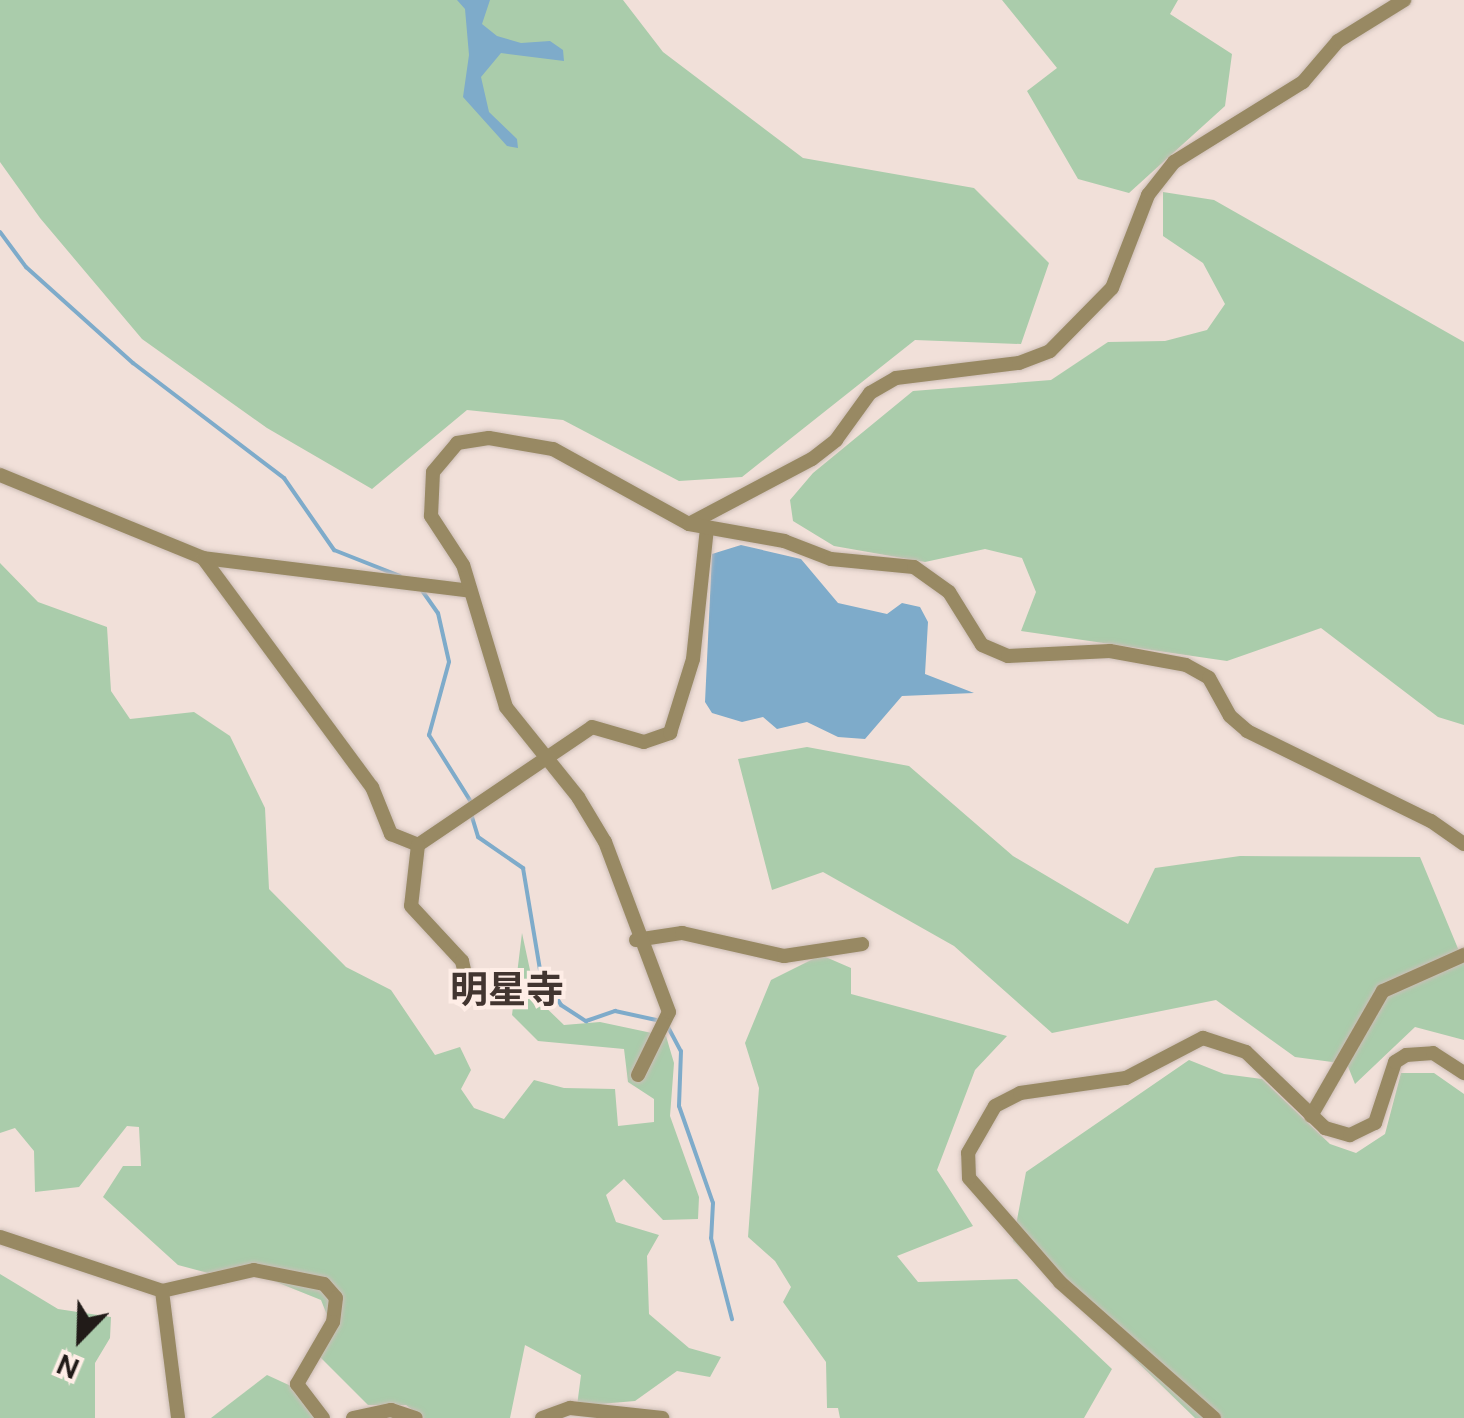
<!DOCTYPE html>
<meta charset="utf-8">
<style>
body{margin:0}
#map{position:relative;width:1464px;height:1418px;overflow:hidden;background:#f1e0d9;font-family:"DM Sans","Noto Sans JP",sans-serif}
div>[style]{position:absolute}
.green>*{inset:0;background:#aaccab}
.water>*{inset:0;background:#7eabca}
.stream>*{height:4px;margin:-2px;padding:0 2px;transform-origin:2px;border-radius:2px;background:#7eabca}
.roads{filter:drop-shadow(0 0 2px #ccbdb6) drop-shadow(0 0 2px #ccbdb6)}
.street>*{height:14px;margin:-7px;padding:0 7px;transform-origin:7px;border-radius:7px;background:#988963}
span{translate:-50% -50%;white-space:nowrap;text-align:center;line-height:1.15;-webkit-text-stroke:8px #feede6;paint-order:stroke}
.quarter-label{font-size:38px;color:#423530;font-weight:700}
.north{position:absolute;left:30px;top:1288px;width:100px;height:100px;-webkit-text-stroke:8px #feede6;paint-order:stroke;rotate:203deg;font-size:28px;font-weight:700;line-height:40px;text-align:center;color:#211b18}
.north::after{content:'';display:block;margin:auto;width:35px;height:45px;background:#211b18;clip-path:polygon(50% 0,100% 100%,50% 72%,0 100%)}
</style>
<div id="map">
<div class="green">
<div style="clip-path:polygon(0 0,623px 0,663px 52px,803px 158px,974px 188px,1049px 263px,1021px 344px,915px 340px,742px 477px,679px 481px,563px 420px,467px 410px,372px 489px,267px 428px,142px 339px,40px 218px,0 162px)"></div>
<div style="clip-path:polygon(1002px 0,1178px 0,1170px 14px,1232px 54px,1225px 106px,1129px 193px,1078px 179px,1027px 91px,1057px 68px)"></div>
<div style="clip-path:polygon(1163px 192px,1214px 200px,1464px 342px,1464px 725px,1438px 717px,1321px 628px,1227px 661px,1021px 631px,1036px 592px,1022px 558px,985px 549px,925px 562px,834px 546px,793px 521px,790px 500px,813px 473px,913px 391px,1051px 380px,1108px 342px,1165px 341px,1207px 330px,1225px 304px,1203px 263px,1163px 236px)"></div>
<div style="clip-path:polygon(0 563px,38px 602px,107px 627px,111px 691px,130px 719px,194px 712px,230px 736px,265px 808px,269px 889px,346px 967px,391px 990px,435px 1055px,460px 1047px,471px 1070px,461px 1089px,474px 1108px,504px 1119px,534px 1080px,564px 1088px,615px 1089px,618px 1126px,654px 1122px,654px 1099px,628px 1082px,624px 1049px,538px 1041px,512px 1015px,522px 933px,536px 998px,564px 1025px,600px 1022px,666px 1036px,674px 1063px,670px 1116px,699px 1197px,698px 1219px,663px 1220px,624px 1179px,606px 1195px,616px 1222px,659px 1235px,647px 1256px,649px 1314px,689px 1348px,721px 1357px,710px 1377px,677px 1371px,635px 1401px,577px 1406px,581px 1375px,525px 1345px,510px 1418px,423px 1418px,406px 1405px,368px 1405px,317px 1354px,331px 1325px,321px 1300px,239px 1267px,208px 1273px,178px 1265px,103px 1197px,123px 1166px,141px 1166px,139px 1127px,127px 1126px,79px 1187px,35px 1192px,34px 1151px,15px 1128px,0 1133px)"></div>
<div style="clip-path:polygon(807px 747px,909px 766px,1013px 856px,1128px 924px,1155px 868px,1240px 856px,1420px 857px,1464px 963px,1464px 1040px,1415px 1027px,1355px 1084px,1347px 1064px,1295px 1057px,1216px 1000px,1052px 1033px,954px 946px,823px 872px,772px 890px,738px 759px)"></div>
<div style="clip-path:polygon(821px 955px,851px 968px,851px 994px,1007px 1036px,975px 1070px,937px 1170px,973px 1226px,897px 1256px,918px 1282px,1017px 1279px,1112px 1369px,1084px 1418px,840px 1418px,838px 1408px,827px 1408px,826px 1362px,783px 1302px,791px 1287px,775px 1261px,748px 1237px,759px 1088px,745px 1043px,771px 980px)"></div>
<div style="clip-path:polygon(1189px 1060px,1224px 1074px,1262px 1079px,1330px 1144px,1356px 1153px,1385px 1134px,1401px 1073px,1434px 1073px,1464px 1094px,1464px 1418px,1195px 1418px,1013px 1241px,1026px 1172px)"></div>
<div style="clip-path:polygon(0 1274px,58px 1309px,111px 1317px,110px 1338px,95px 1363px,95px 1418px,0 1418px)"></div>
<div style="clip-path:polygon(267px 1375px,291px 1386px,315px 1418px,211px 1418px)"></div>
</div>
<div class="water">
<div style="clip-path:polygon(457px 0,490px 0,482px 24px,497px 36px,521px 43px,550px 41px,563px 50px,564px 61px,501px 53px,481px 77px,489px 112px,517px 139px,518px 148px,507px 146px,463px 97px,469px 55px,465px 9px)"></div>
<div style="clip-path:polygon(741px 545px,801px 559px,838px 603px,887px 614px,902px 603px,920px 607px,928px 622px,925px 674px,974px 693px,902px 696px,865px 739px,838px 737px,807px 722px,777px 729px,763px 717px,742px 722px,712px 713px,705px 702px,712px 554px)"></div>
</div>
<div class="stream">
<div style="left:0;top:232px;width:44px;rotate:53.4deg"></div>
<div style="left:26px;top:267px;width:144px;rotate:41.9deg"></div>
<div style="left:133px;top:363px;width:190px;rotate:37.3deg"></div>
<div style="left:284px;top:478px;width:88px;rotate:55.2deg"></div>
<div style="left:334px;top:550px;width:71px;rotate:21.5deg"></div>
<div style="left:421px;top:589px;width:29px;rotate:55deg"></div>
<div style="left:438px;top:613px;width:50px;rotate:77.3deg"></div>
<div style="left:449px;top:662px;width:76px;rotate:105.3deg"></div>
<div style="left:429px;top:735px;width:79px;rotate:57.9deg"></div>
<div style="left:472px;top:817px;width:21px;rotate:73deg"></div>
<div style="left:478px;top:837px;width:55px;rotate:34.6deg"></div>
<div style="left:523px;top:868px;width:103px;rotate:80.5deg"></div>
<div style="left:540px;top:970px;width:41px;rotate:59deg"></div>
<div style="left:561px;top:1005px;width:30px;rotate:33deg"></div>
<div style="left:586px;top:1021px;width:31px;rotate:-19deg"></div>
<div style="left:615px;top:1011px;width:47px;rotate:12.3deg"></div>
<div style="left:668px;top:1027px;width:27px;rotate:62deg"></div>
<div style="left:681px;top:1051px;width:55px;rotate:92.1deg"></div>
<div style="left:679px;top:1106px;width:103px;rotate:70.7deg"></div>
<div style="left:713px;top:1203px;width:35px;rotate:93deg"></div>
<div style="left:711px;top:1238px;width:84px;rotate:75.5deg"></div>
</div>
<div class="roads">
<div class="street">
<div style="left:0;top:475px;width:219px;rotate:22.2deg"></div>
<div style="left:203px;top:558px;width:269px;rotate:7deg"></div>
<div style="left:689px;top:524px;width:139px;rotate:-27.9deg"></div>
<div style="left:812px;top:459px;width:31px;rotate:-38deg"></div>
<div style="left:836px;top:440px;width:58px;rotate:-54.1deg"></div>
<div style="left:870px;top:393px;width:30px;rotate:-30deg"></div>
<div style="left:896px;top:378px;width:124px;rotate:-7deg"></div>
<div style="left:1019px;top:363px;width:33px;rotate:-21deg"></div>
<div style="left:1050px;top:351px;width:88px;rotate:-45.5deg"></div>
<div style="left:1112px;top:288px;width:100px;rotate:-68.8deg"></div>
<div style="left:1148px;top:195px;width:42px;rotate:-51.8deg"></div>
<div style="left:1174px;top:162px;width:152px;rotate:-31.8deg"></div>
<div style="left:1303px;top:82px;width:54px;rotate:-49.5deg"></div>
<div style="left:1338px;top:41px;width:78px;rotate:-31.8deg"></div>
<div style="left:203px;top:558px;width:285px;rotate:53.6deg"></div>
<div style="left:372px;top:787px;width:51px;rotate:68deg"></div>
<div style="left:391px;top:834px;width:29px;rotate:22deg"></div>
<div style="left:418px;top:845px;width:210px;rotate:-34.1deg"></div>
<div style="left:592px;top:727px;width:54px;rotate:16.1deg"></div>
<div style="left:644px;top:742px;width:28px;rotate:-19deg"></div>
<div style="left:670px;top:733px;width:77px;rotate:-72.7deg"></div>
<div style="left:693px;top:659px;width:132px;rotate:-83.9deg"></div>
<div style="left:418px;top:845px;width:61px;rotate:96.5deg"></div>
<div style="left:411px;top:906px;width:75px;rotate:47.2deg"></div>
<div style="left:462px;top:961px;width:17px;rotate:77deg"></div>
<div style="left:636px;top:940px;width:47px;rotate:-8.7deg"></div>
<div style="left:682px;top:933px;width:105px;rotate:12.7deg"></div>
<div style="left:784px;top:956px;width:79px;rotate:-8.7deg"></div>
<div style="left:638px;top:1075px;width:70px;rotate:-63.8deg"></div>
<div style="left:669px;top:1012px;width:182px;rotate:-110.6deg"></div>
<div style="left:605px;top:842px;width:52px;rotate:-121deg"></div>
<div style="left:578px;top:797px;width:115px;rotate:-128.7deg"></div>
<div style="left:506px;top:707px;width:148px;rotate:-106.8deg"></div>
<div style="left:463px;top:565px;width:59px;rotate:-123.1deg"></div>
<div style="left:431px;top:516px;width:44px;rotate:-87.4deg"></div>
<div style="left:433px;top:472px;width:38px;rotate:-50deg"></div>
<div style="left:457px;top:443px;width:32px;rotate:-9deg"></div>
<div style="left:489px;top:438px;width:65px;rotate:9.8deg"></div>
<div style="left:553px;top:449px;width:155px;rotate:28.9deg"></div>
<div style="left:689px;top:524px;width:97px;rotate:10.1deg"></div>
<div style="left:784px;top:541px;width:50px;rotate:21deg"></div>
<div style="left:831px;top:559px;width:83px;rotate:5.5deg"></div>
<div style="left:914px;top:567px;width:43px;rotate:35.5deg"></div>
<div style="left:949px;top:592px;width:62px;rotate:58.1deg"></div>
<div style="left:982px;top:645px;width:28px;rotate:23deg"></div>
<div style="left:1008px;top:656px;width:102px;rotate:-2.8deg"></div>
<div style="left:1110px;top:651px;width:77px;rotate:10.4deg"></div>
<div style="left:1186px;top:665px;width:26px;rotate:29deg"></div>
<div style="left:1209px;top:678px;width:43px;rotate:61.1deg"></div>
<div style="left:1230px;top:716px;width:23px;rotate:41deg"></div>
<div style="left:1247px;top:731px;width:205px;rotate:26.1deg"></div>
<div style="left:1431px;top:821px;width:40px;rotate:34.9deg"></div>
<div style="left:1311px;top:1116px;width:144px;rotate:-60.1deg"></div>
<div style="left:1383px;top:991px;width:89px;rotate:-24deg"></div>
<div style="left:0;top:1237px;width:171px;rotate:18.4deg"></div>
<div style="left:162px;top:1291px;width:94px;rotate:-12.9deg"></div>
<div style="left:254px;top:1270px;width:71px;rotate:11.3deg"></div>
<div style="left:324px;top:1284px;width:18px;rotate:49deg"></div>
<div style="left:336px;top:1298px;width:24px;rotate:97deg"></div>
<div style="left:333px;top:1322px;width:72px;rotate:120.1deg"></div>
<div style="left:297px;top:1384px;width:43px;rotate:52.6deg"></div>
<div style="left:162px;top:1291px;width:128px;rotate:82.8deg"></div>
<div style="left:353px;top:1418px;width:39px;rotate:-12deg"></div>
<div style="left:391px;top:1410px;width:26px;rotate:18deg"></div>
<div style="left:542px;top:1418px;width:30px;rotate:-20deg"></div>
<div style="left:570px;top:1408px;width:93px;rotate:6.2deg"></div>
<div style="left:1214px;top:1418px;width:205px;rotate:-138.6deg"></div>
<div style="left:1060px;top:1282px;width:138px;rotate:-131.2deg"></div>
<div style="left:969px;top:1178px;width:25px;rotate:-92deg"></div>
<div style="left:968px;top:1153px;width:54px;rotate:-60.1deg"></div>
<div style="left:995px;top:1106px;width:28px;rotate:-27deg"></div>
<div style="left:1020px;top:1093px;width:107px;rotate:-8.1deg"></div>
<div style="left:1126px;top:1078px;width:87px;rotate:-27.5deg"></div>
<div style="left:1203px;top:1038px;width:45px;rotate:18deg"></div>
<div style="left:1246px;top:1052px;width:110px;rotate:43.9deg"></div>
<div style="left:1325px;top:1128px;width:26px;rotate:16deg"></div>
<div style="left:1350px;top:1135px;width:28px;rotate:-26deg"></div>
<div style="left:1375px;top:1123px;width:64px;rotate:-71.8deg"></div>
<div style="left:1395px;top:1062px;width:13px;rotate:-32deg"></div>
<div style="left:1406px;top:1055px;width:27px;rotate:-4deg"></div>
<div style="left:1433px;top:1053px;width:37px;rotate:33deg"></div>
</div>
</div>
<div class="quarter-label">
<span style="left:507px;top:991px">明星寺</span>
</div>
<div class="north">N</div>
</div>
